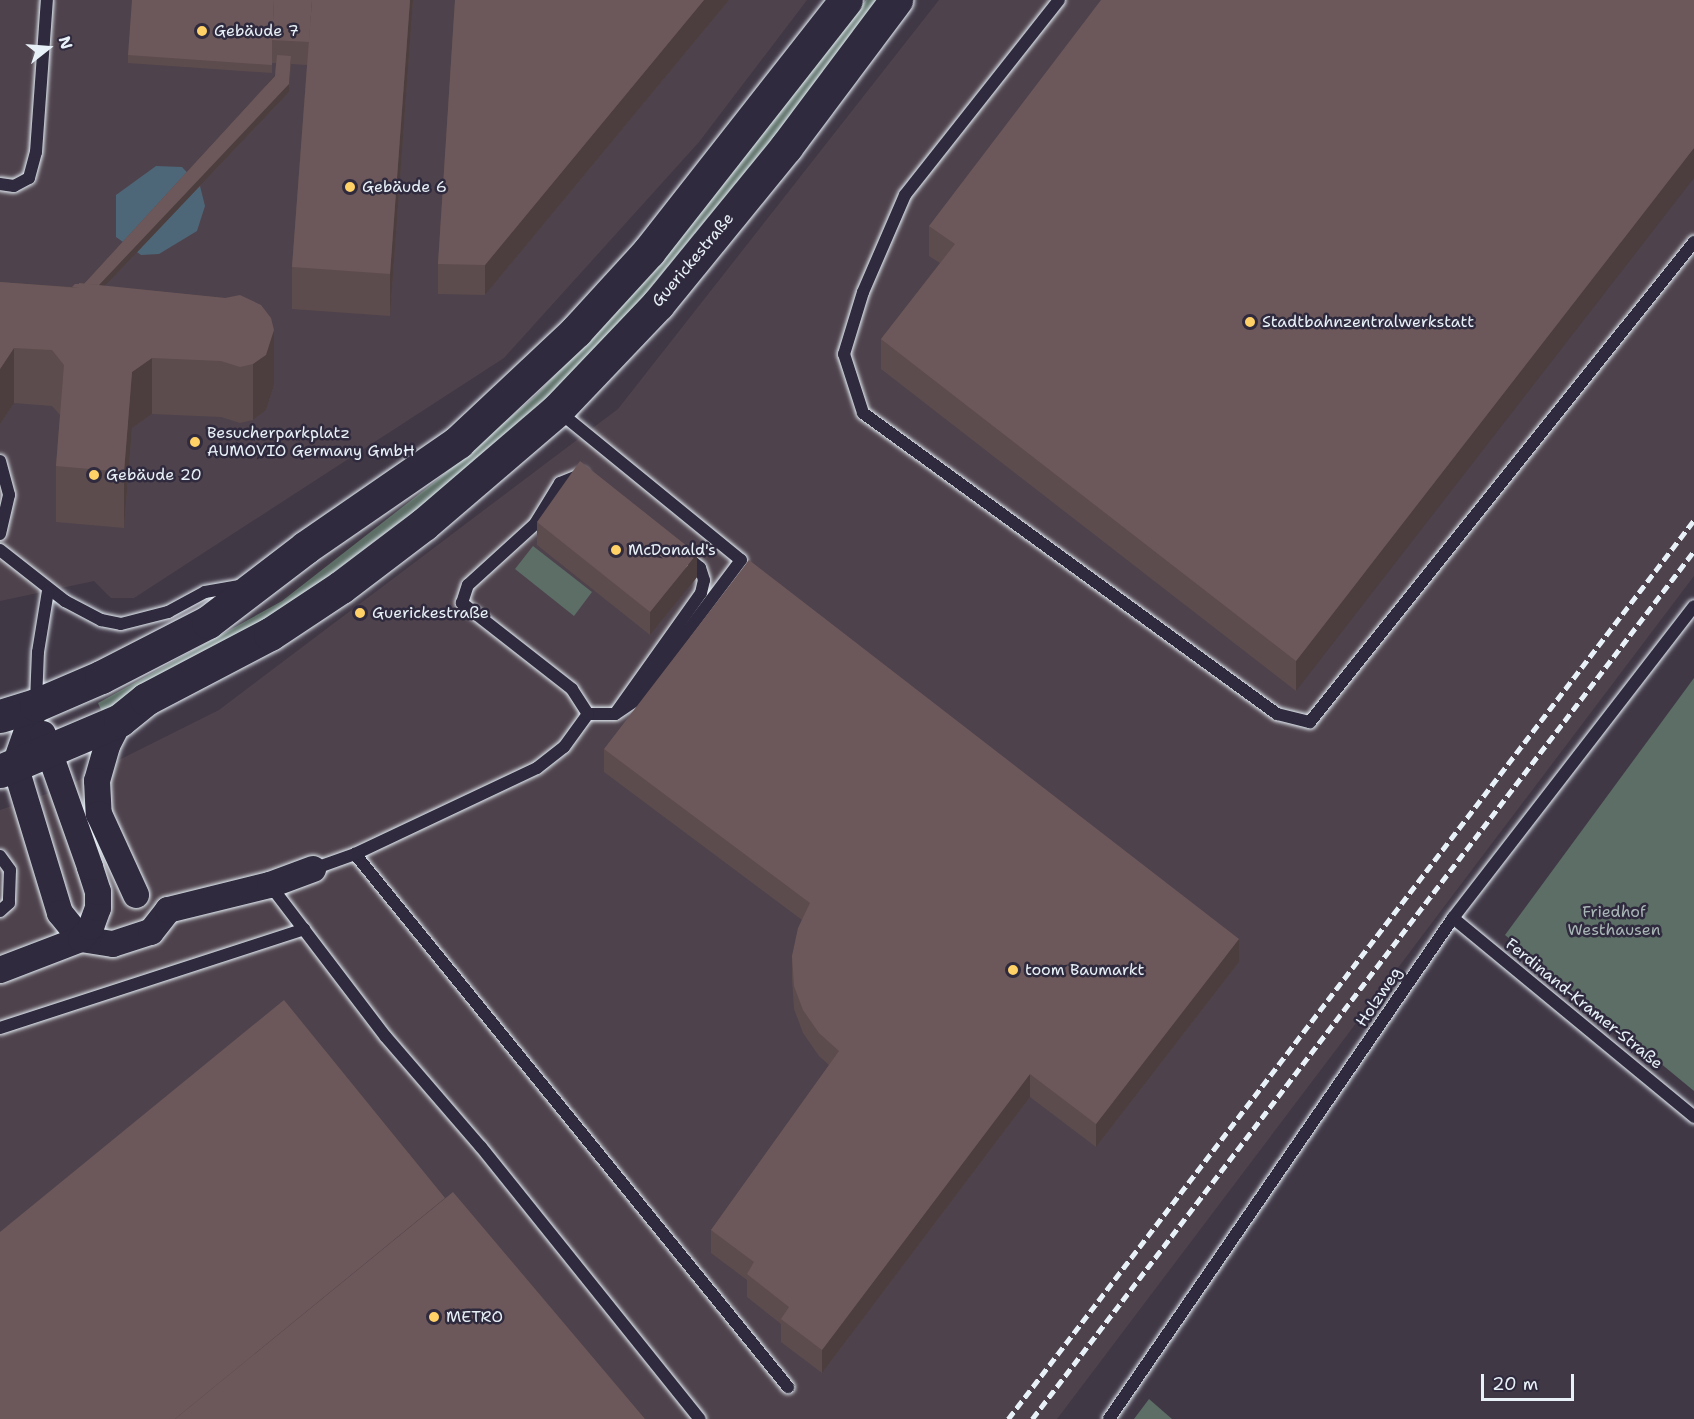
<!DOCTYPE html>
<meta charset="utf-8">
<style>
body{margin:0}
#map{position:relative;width:1694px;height:1419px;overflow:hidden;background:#413846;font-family:"Shantell Sans",sans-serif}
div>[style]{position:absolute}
.built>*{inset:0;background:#4e424c}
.green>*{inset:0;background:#5c6e66}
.water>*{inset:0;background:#4e6778}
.roads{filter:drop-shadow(0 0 2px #e8f1f8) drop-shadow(0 0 2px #e8f1f8)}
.lane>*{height:12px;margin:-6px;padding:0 6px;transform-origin:6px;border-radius:6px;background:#2f2a3d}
.street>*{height:26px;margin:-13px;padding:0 13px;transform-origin:13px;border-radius:13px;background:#2f2a3d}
.secondary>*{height:33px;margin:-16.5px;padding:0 16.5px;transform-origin:16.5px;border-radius:16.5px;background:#2f2a3d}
.rail>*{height:4.5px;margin-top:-2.25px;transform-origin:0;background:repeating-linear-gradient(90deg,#e8f1f8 0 9px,transparent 0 13.5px)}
.wall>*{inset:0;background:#5d4c4d}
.shaded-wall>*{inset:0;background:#4c3e3f}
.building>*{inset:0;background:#6c585a}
.dots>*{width:16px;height:16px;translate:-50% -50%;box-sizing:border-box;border:3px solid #2f2a3d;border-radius:50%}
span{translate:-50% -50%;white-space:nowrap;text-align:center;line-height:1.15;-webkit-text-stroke:5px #2f2a3d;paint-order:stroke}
.poi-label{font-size:16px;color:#e8f1f8}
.left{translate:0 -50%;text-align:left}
.street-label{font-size:16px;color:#e8f1f8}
.park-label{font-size:16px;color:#a9b6b6}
.north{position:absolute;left:18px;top:18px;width:60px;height:60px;-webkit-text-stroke:4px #2f2a3d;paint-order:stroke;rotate:73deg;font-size:16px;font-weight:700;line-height:24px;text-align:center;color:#e8f1f8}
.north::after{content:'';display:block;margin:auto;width:21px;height:27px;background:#e8f1f8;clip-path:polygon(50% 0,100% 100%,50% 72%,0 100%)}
.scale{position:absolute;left:1481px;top:1374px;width:93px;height:27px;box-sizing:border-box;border:3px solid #e8f1f8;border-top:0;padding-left:8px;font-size:18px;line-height:21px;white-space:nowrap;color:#e8f1f8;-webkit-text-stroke:4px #2f2a3d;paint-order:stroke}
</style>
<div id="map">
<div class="built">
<div style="clip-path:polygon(0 0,807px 0,699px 142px,504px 358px,134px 598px,111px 598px,94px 581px,0 601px)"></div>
<div style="clip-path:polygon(939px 0,1694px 0,1694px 576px,1057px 1419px,0 1419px,0 810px,61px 789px,219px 710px,618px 409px)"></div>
</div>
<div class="green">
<div style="clip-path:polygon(866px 0,878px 0,794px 112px,627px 316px,556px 389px,426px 502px,319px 583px,251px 629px,102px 712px,98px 703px,282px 601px,437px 480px,534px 397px,653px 273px)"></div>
<div style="clip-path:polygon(533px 546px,592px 592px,574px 616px,515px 569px)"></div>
<div style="clip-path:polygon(1694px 678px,1694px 1091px,1505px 935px)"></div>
<div style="clip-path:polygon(1149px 1399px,1172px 1419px,1134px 1419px)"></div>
</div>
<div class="water">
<div style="clip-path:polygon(156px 166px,182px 167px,200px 186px,205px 206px,197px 231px,159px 254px,141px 255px,116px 237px,116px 195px)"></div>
</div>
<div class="roads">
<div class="lane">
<div style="left:1059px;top:0;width:248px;rotate:128.3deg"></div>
<div style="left:905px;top:195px;width:106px;rotate:113.4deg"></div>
<div style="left:863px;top:292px;width:65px;rotate:107deg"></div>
<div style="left:844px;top:354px;width:62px;rotate:72.1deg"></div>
<div style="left:863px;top:413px;width:512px;rotate:36.02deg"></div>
<div style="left:1277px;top:714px;width:34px;rotate:14deg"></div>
<div style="left:1310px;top:722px;width:615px;rotate:-51.34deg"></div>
<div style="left:0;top:184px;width:14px;rotate:8deg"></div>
<div style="left:14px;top:186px;width:17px;rotate:-28deg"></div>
<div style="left:29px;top:178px;width:27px;rotate:-75deg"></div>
<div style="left:36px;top:152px;width:152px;rotate:-85.9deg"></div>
<div style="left:557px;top:410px;width:237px;rotate:39.2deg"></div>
<div style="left:741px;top:560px;width:175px;rotate:126.9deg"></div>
<div style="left:636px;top:700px;width:25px;rotate:146deg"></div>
<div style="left:615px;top:714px;width:27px;rotate:180deg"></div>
<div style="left:0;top:461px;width:35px;rotate:75deg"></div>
<div style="left:9px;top:495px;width:40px;rotate:103deg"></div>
<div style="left:0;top:550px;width:83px;rotate:38.1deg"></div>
<div style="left:65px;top:601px;width:41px;rotate:27.8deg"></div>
<div style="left:101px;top:620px;width:20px;rotate:11deg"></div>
<div style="left:121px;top:624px;width:49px;rotate:-14.3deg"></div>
<div style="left:168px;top:612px;width:42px;rotate:-28.4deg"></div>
<div style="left:205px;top:592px;width:35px;rotate:-10deg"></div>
<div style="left:36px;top:701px;width:49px;rotate:-87.7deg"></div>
<div style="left:38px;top:652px;width:62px;rotate:-80.7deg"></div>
<div style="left:615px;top:714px;width:148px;rotate:-54.6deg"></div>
<div style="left:701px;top:593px;width:13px;rotate:-77deg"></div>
<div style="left:704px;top:580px;width:13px;rotate:-108deg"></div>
<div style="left:700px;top:568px;width:18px;rotate:-139deg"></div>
<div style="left:355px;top:854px;width:687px;rotate:50.91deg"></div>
<div style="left:0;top:856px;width:17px;rotate:54deg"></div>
<div style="left:10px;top:870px;width:33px;rotate:92deg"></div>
<div style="left:9px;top:903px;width:12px;rotate:138deg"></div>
<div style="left:313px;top:869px;width:45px;rotate:-19.7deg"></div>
<div style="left:355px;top:854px;width:201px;rotate:-25.3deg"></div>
<div style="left:537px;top:768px;width:34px;rotate:-38deg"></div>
<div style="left:564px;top:747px;width:41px;rotate:-54deg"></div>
<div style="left:588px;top:714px;width:30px;rotate:-123deg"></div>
<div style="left:572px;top:689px;width:140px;rotate:-142deg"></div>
<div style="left:462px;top:603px;width:19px;rotate:-72deg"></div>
<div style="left:468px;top:585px;width:91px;rotate:-42.3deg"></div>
<div style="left:535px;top:524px;width:48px;rotate:-58.6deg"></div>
<div style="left:560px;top:483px;width:24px;rotate:-22deg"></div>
<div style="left:270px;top:885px;width:191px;rotate:52.7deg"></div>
<div style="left:386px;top:1037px;width:145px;rotate:49.2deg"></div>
<div style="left:481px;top:1147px;width:349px;rotate:51.2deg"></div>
<div style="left:1453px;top:918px;width:313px;rotate:39.5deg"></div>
<div style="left:0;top:1028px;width:320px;rotate:-18deg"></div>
<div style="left:1109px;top:1419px;width:608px;rotate:-55.53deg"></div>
<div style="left:1453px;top:918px;width:394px;rotate:-52.3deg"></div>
</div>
<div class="street">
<div style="left:36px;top:705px;width:64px;rotate:109.3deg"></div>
<div style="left:15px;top:765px;width:155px;rotate:73.1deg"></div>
<div style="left:60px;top:913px;width:33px;rotate:51deg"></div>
<div style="left:81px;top:939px;width:32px;rotate:9deg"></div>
<div style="left:113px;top:944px;width:40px;rotate:-18deg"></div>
<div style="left:151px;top:932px;width:28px;rotate:-52deg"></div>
<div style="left:168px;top:910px;width:105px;rotate:-13.8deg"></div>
<div style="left:270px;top:885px;width:46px;rotate:-20.4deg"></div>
<div style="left:120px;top:720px;width:29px;rotate:117deg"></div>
<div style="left:107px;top:746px;width:36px;rotate:106deg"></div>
<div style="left:97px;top:781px;width:33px;rotate:87deg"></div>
<div style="left:99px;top:814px;width:89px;rotate:65.4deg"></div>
<div style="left:0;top:970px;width:87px;rotate:-20.9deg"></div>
<div style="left:81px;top:939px;width:16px;rotate:-50deg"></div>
<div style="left:91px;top:927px;width:20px;rotate:-70deg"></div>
<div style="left:98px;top:908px;width:16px;rotate:-90deg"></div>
<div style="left:98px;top:892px;width:26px;rotate:-108deg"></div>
<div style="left:90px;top:867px;width:141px;rotate:-109.5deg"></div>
</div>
<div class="secondary">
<div style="left:0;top:716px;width:38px;rotate:-17deg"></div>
<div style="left:36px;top:705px;width:71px;rotate:-23.3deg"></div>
<div style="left:101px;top:677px;width:120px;rotate:-27.2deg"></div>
<div style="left:208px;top:622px;width:123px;rotate:-37.4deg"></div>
<div style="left:306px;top:547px;width:185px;rotate:-34.6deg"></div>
<div style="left:458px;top:442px;width:162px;rotate:-43.2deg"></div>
<div style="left:576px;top:331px;width:108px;rotate:-47.6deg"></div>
<div style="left:649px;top:251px;width:319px;rotate:-51.9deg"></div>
<div style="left:0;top:771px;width:130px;rotate:-23deg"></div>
<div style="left:120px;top:720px;width:33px;rotate:-39deg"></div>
<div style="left:146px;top:699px;width:140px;rotate:-27.7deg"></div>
<div style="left:270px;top:634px;width:85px;rotate:-33.5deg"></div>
<div style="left:341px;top:587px;width:104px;rotate:-37.2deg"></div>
<div style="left:424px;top:524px;width:175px;rotate:-40.6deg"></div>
<div style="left:557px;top:410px;width:146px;rotate:-46.4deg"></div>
<div style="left:658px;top:304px;width:203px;rotate:-50.8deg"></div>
<div style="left:786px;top:147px;width:184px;rotate:-53.2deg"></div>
</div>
</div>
<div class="rail">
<div style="left:1008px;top:1419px;width:1131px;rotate:-52.65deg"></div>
<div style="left:1032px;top:1419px;width:1092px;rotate:-52.67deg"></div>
</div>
<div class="wall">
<div style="clip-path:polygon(413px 0,390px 316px,292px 309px,292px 267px,307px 65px,291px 64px,289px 92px,105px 286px,225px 298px,274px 385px,266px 410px,253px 420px,240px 423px,221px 417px,152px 414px,132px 428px,124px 528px,56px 522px,56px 466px,60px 415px,52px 406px,14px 403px,0 424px,0 282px,72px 287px,84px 284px,275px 76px,276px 63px,272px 63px,272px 73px,128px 63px,128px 55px)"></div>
<div style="clip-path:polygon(455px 0,729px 0,485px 295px,438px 294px,438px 264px)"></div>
<div style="clip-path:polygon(1694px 0,1296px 691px,881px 369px,881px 339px,940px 263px,929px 256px,929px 226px)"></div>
<div style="clip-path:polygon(537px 522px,697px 577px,650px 635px,537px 545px)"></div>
<div style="clip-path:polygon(604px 749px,1239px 962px,1096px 1147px,1030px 1097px,822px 1373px,781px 1342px,781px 1324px,747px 1297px,747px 1280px,711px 1253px,711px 1230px,829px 1065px,819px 1056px,803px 1033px,794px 1009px,792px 979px,792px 956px,802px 920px,604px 772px)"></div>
</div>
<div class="shaded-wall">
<div style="clip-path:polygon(410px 0,413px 0,390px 316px,390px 274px)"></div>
<div style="clip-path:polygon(704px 0,729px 0,485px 295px,485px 265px)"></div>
<div style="clip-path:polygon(291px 56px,289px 92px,104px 287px,97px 287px)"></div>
<div style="clip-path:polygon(1694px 148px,1694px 178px,1296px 691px,1296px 661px)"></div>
<div style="clip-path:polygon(274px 330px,274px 385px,266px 410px,253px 420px,253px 364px)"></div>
<div style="clip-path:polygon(14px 348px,14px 403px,0 424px,0 369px)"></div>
<div style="clip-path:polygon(152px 358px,152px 414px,132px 428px,124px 528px,124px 472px,132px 372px)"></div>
<div style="clip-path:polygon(697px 554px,697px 577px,650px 635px,650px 612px)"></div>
<div style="clip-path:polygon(1239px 939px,1239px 962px,1096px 1147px,1096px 1124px)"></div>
<div style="clip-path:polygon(1030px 1074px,1030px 1097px,822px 1373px,822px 1350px)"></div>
</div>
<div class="building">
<div style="clip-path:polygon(132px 0,274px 0,272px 40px,272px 65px,128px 55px)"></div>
<div style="clip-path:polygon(274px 0,312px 0,309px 42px,272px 40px)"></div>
<div style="clip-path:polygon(312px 0,410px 0,390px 274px,292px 267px)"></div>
<div style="clip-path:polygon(455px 0,704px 0,485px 265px,438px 264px)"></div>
<div style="clip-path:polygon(1101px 0,1694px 0,1694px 148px,1296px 661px,881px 339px,955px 244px,929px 226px)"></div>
<div style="clip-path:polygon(277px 55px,291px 56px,289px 84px,99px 285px,84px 284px,275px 76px)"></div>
<div style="clip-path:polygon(0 282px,79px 288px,79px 283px,225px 298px,240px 295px,261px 305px,271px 318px,274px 330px,266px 355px,253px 364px,240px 367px,221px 361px,152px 358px,132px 372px,124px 472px,56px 466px,64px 365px,52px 350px,14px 348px,0 369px)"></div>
<div style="clip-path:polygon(75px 284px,79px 284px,79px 288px,72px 287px)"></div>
<div style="clip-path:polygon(580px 461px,697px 554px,650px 612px,537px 522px)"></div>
<div style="clip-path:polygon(749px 560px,1239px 939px,1096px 1124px,1030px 1074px,822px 1350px,781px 1319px,789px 1307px,747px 1274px,754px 1262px,711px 1230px,839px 1051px,819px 1033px,803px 1010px,794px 986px,792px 956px,798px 928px,810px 903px,604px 749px)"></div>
<div style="clip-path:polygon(284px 1000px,445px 1198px,175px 1419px,0 1419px,0 1232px)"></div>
<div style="clip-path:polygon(453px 1192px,645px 1419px,175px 1419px)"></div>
</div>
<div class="dots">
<div style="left:202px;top:31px;background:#ffd166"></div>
<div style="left:350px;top:187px;background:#ffd166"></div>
<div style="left:1250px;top:322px;background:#ffd166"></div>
<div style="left:195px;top:442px;background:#ffd166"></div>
<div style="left:94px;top:475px;background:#ffd166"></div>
<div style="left:616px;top:550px;background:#ffd166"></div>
<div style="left:360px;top:613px;background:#ffd166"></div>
<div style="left:1013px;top:970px;background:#ffd166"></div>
<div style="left:434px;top:1317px;background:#ffd166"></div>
</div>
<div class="poi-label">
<span class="left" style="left:214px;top:31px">Gebäude 7</span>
<span class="left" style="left:362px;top:187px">Gebäude 6</span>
<span class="left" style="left:1262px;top:322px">Stadtbahnzentralwerkstatt</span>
<span class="left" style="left:207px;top:442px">Besucherparkplatz<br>AUMOVIO Germany GmbH</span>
<span class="left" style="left:106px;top:475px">Gebäude 20</span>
<span class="left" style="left:628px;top:550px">McDonald's</span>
<span class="left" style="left:372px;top:613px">Guerickestraße</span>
<span class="left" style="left:1025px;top:970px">toom Baumarkt</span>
<span class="left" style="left:446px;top:1317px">METRO</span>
</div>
<div class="street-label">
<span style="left:693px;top:260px;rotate:-50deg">Guerickestraße</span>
<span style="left:1379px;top:997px;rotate:-56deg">Holzweg</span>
<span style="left:1584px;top:1004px;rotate:39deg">Ferdinand-Kramer-Straße</span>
</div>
<div class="park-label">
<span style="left:1614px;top:921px">Friedhof<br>Westhausen</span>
</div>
<div class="north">N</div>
<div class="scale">20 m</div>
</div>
